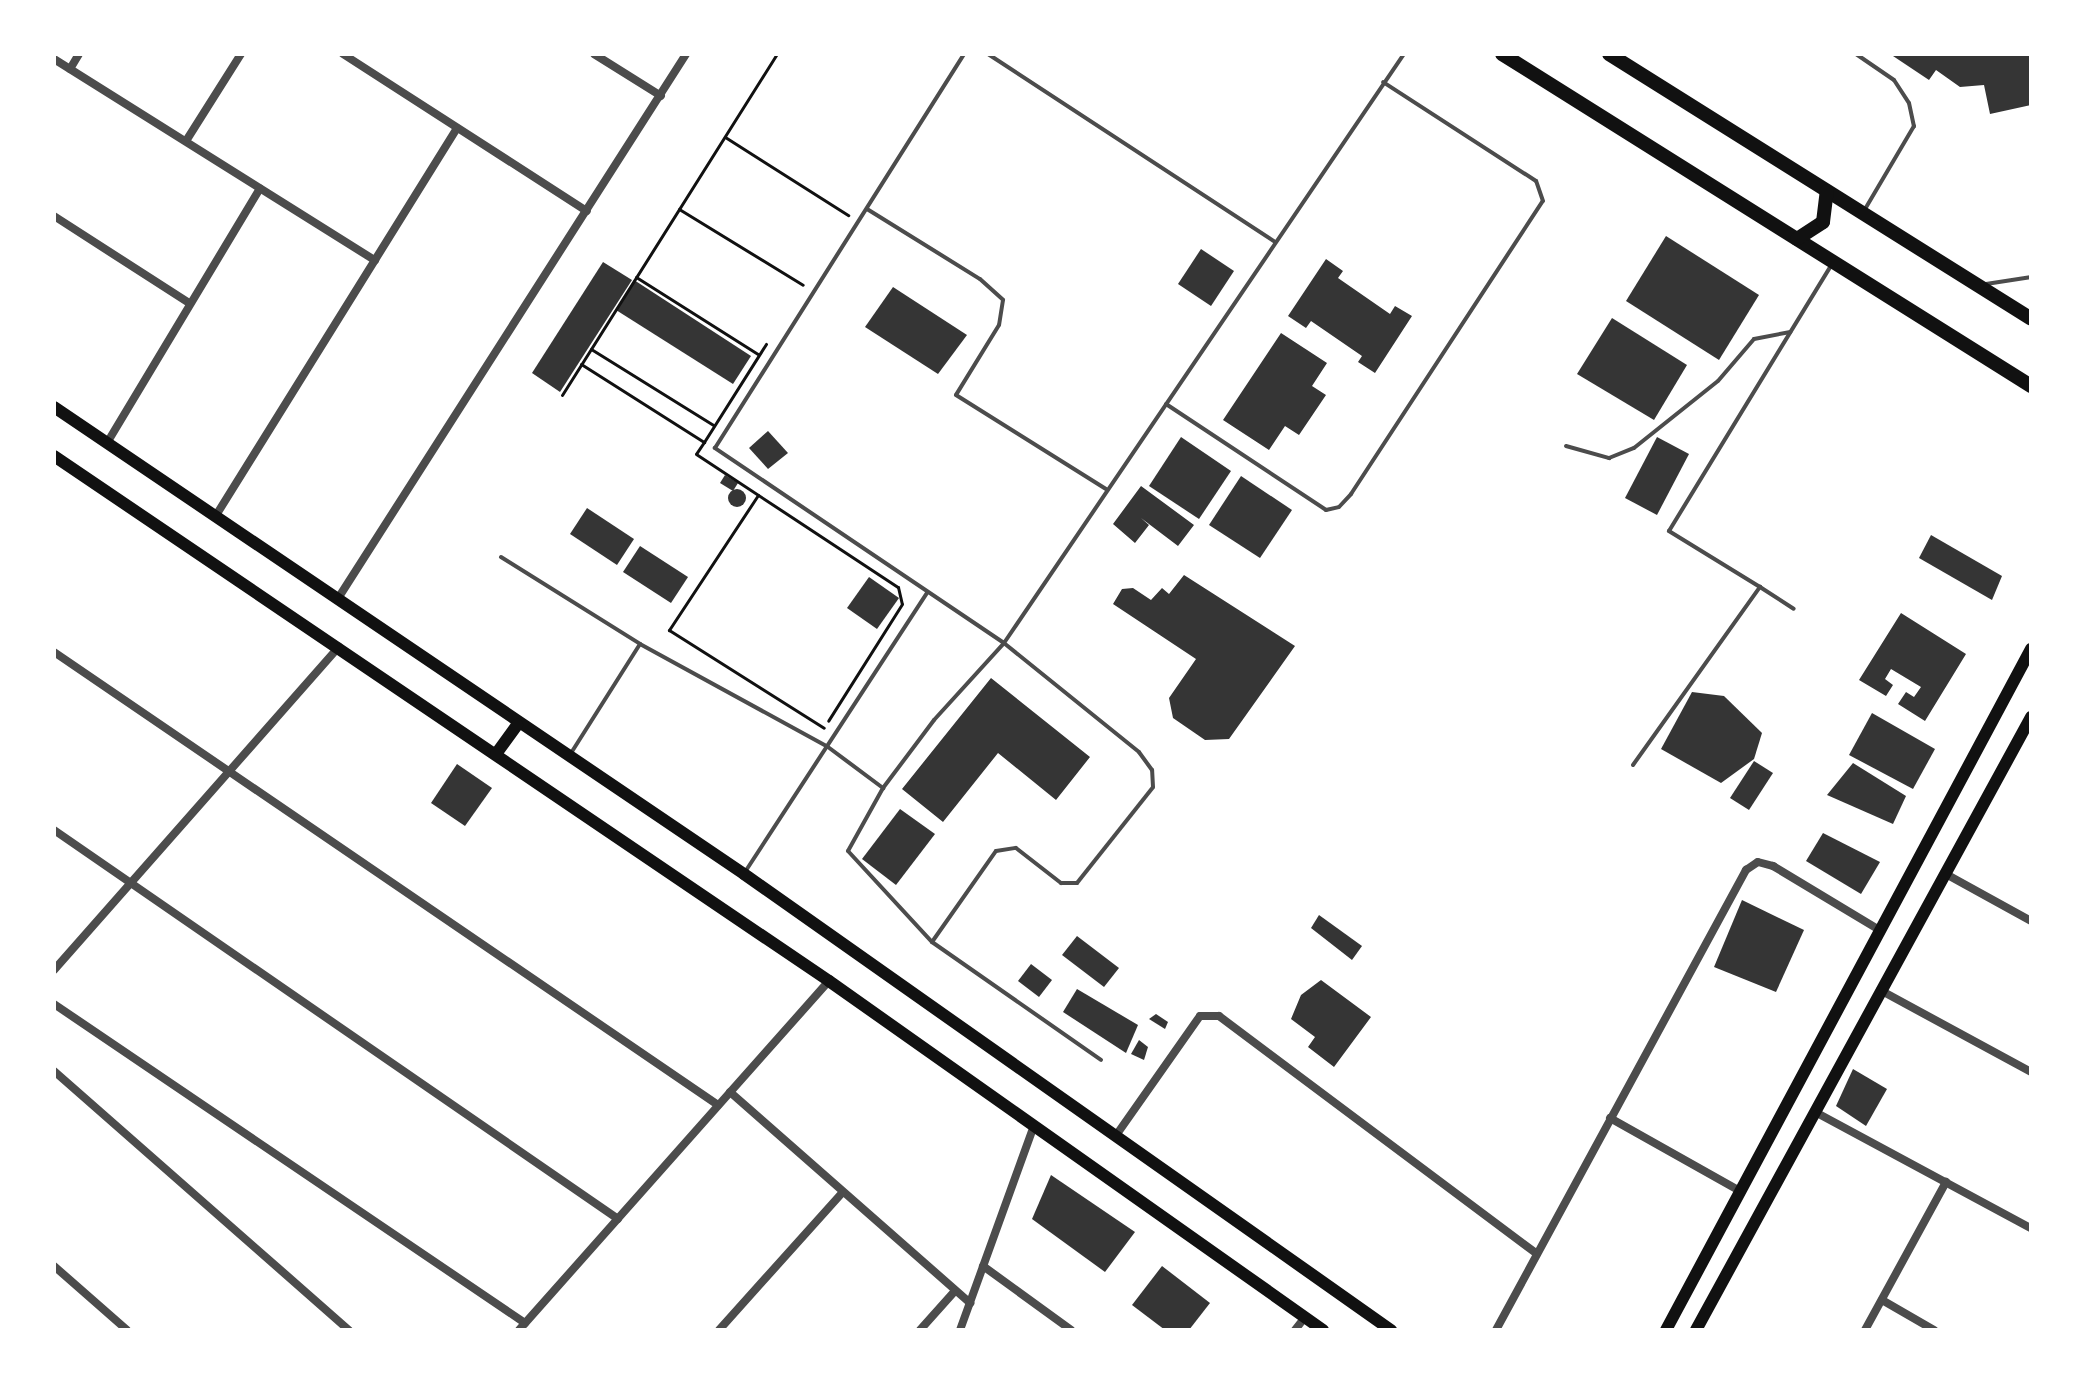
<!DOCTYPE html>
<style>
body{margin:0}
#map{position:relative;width:2085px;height:1384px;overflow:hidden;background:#fff;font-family:"Golos Text",sans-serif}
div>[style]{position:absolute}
.building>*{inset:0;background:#353535}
.round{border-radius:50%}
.path>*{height:3px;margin:-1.5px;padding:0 1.5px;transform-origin:1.5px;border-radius:1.5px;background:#111}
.service>*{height:4px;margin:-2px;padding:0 2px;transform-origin:2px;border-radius:2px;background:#4c4c4c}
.minor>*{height:8px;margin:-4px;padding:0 4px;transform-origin:4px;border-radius:4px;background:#4c4c4c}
.secondary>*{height:12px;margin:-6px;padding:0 6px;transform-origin:6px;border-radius:6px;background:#111}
.trunk>*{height:14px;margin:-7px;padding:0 7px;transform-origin:7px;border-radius:7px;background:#111}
span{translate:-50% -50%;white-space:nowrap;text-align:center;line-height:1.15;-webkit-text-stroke:7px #fff;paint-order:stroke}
.frame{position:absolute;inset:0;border:56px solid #fff;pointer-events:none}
</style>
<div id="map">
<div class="building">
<div style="clip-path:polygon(1890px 54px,2031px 54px,2031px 105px,1990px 114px,1984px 85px,1960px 87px,1936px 70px,1929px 80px)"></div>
<div style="clip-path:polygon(1666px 236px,1759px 295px,1719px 360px,1626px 301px)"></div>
<div style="clip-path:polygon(1201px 249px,1234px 271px,1211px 306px,1178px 284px)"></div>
<div style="clip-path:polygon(1326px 259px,1343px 271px,1338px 278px,1390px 314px,1395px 306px,1412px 316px,1375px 373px,1358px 362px,1362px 356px,1311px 321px,1306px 328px,1288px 316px)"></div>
<div style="clip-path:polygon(603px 262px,632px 280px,560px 392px,532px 373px)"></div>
<div style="clip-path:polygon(634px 280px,751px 356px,733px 384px,616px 310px)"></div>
<div style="clip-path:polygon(893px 287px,967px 335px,938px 374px,865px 327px)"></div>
<div style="clip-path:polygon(1612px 318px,1687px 365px,1654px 420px,1577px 374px)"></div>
<div style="clip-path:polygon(1281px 333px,1327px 363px,1312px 386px,1326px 395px,1299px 435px,1285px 426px,1269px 450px,1223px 420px)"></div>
<div style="clip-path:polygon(768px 431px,788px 453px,768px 469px,749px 448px)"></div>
<div style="clip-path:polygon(1181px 437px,1231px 471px,1199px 519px,1149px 486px)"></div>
<div style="clip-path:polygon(1657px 437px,1689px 454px,1657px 515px,1625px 498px)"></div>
<div style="clip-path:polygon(725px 475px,738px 483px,733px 491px,720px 483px)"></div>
<div style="clip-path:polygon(1241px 476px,1292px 510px,1260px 558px,1209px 525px)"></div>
<div style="clip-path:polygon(1141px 486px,1194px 525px,1178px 546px,1141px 518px,1149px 525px,1135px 543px,1113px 524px)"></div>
<div class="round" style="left:728px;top:489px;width:18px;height:18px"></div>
<div style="clip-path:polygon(587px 508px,634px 539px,617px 565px,570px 534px)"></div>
<div style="clip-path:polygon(1931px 535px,2002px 576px,1992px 600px,1919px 558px)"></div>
<div style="clip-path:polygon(640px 546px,688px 577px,671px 603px,623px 572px)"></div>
<div style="clip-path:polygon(1184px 575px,1295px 646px,1229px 739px,1205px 740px,1173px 718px,1169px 698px,1196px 659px,1113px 604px,1122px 589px,1133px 588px,1151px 600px,1162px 588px,1169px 594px)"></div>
<div style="clip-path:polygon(869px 577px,899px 598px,877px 629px,847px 608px)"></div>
<div style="clip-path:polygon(1901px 613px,1966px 654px,1925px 721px,1898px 704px,1906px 692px,1914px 697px,1921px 687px,1891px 669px,1885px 679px,1893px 685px,1886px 696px,1859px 680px)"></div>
<div style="clip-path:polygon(991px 678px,1090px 757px,1056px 800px,998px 753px,943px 822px,902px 789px)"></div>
<div style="clip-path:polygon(1692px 692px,1724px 696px,1762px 733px,1754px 759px,1721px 783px,1661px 749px)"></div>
<div style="clip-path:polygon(1872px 713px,1935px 749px,1913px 789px,1849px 755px)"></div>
<div style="clip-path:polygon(1754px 761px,1773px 773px,1749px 810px,1730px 798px)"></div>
<div style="clip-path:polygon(1853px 763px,1906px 796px,1893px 824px,1827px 795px)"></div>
<div style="clip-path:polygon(457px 764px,492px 788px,465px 826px,431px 803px)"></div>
<div style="clip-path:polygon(900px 809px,935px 834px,896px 885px,862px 859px)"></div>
<div style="clip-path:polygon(1823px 833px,1880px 862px,1861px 894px,1806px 861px)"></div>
<div style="clip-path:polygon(1742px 900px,1804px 930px,1776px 992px,1714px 967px)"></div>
<div style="clip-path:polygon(1319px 915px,1362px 946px,1352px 960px,1311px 928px)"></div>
<div style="clip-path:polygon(1077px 936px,1119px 968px,1104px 987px,1062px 955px)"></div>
<div style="clip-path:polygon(1031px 964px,1052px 980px,1039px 997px,1018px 981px)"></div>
<div style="clip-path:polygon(1321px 980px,1371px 1017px,1334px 1067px,1308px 1047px,1315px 1037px,1291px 1019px,1301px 995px)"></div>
<div style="clip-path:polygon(1077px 989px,1138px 1025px,1126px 1053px,1063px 1012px)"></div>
<div style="clip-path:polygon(1156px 1014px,1168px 1022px,1165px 1029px,1149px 1019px)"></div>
<div style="clip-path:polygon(1139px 1040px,1148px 1047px,1144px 1060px,1131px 1054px)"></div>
<div style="clip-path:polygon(1853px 1069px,1887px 1089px,1866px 1126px,1836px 1106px)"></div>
<div style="clip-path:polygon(1051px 1175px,1135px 1232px,1105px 1272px,1032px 1219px)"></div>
<div style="clip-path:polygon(1162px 1266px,1210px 1303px,1189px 1330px,1165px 1330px,1132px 1305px)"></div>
</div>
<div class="path">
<div style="left:725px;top:137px;width:146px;rotate:32.4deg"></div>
<div style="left:679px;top:209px;width:145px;rotate:31.5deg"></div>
<div style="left:636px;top:277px;width:144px;rotate:32.3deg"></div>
<div style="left:591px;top:349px;width:144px;rotate:31.9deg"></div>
<div style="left:581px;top:364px;width:146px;rotate:32.4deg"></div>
<div style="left:704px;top:442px;width:116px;rotate:-57.7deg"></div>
<div style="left:562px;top:395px;width:403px;rotate:-57.8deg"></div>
<div style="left:704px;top:442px;width:14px;rotate:124deg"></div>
<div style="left:696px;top:454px;width:242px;rotate:33.4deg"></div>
<div style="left:898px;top:587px;width:17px;rotate:77deg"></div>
<div style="left:902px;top:604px;width:138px;rotate:122.3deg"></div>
<div style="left:758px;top:495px;width:162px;rotate:123.4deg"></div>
<div style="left:669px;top:630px;width:183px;rotate:32.3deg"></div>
</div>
<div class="service">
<div style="left:988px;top:54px;width:343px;rotate:33.2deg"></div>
<div style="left:1856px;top:54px;width:46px;rotate:34.4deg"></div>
<div style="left:1894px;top:80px;width:27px;rotate:57deg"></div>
<div style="left:1909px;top:103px;width:24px;rotate:78deg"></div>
<div style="left:1914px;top:126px;width:99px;rotate:120.5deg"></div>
<div style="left:867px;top:209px;width:133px;rotate:31.8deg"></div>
<div style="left:980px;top:279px;width:31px;rotate:42deg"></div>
<div style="left:1003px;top:300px;width:25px;rotate:99deg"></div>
<div style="left:999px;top:325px;width:82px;rotate:121.6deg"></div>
<div style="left:956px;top:395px;width:177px;rotate:32.1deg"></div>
<div style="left:1986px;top:284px;width:46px;rotate:-8.8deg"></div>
<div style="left:1166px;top:404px;width:192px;rotate:33.5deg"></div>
<div style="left:1326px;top:510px;width:13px;rotate:-13deg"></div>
<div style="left:1339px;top:507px;width:18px;rotate:-47deg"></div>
<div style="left:1351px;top:494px;width:350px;rotate:-56.8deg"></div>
<div style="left:1543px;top:201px;width:21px;rotate:-109deg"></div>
<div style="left:1536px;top:181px;width:182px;rotate:-147.1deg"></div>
<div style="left:1566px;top:446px;width:45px;rotate:15.6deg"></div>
<div style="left:1609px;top:458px;width:27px;rotate:-22deg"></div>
<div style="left:1634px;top:448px;width:107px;rotate:-38.6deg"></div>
<div style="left:1718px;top:381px;width:55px;rotate:-49.4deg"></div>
<div style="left:1754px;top:339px;width:37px;rotate:-11deg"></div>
<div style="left:501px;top:557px;width:164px;rotate:32deg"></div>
<div style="left:640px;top:644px;width:129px;rotate:122.3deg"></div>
<div style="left:1760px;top:587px;width:40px;rotate:32.9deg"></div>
<div style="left:640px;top:644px;width:214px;rotate:28.7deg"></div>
<div style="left:828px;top:747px;width:69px;rotate:36.7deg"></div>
<div style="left:883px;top:788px;width:72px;rotate:119.1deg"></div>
<div style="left:848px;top:851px;width:124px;rotate:47.3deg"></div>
<div style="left:932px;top:942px;width:111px;rotate:-54.9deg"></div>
<div style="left:996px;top:851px;width:20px;rotate:-9deg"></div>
<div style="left:1016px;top:848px;width:57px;rotate:37.9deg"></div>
<div style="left:1061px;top:883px;width:16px"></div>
<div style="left:1077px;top:883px;width:122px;rotate:-51.6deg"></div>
<div style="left:1153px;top:787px;width:17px;rotate:-93deg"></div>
<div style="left:1152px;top:770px;width:22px;rotate:-126deg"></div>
<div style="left:1139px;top:752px;width:174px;rotate:-141.1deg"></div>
<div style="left:1004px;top:643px;width:349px;rotate:-146deg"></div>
<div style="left:715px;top:448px;width:466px;rotate:-57.7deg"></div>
<div style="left:1633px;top:765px;width:219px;rotate:-54.5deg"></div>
<div style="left:1760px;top:587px;width:107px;rotate:-148.4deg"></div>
<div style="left:1669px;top:531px;width:313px;rotate:-58.6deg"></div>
<div style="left:883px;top:788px;width:85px;rotate:-53.1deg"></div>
<div style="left:934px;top:720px;width:104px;rotate:-47.7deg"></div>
<div style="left:1004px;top:643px;width:712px;rotate:-55.82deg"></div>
<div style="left:745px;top:872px;width:333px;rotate:-56.9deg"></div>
<div style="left:932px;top:942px;width:206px;rotate:34.9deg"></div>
</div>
<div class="minor">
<div style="left:343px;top:54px;width:290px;rotate:32.8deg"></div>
<div style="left:594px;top:54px;width:79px;rotate:32.1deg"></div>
<div style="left:54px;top:59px;width:379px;rotate:32.1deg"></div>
<div style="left:70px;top:69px;width:17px;rotate:-59deg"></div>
<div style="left:186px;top:141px;width:103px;rotate:-57.7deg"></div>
<div style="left:54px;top:216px;width:161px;rotate:32.8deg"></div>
<div style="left:107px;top:443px;width:297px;rotate:-59deg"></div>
<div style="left:215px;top:517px;width:458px;rotate:-58.1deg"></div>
<div style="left:337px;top:600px;width:648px;rotate:-57.41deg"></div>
<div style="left:54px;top:652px;width:804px;rotate:34.3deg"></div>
<div style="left:54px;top:830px;width:685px;rotate:34.59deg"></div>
<div style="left:1944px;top:873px;width:99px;rotate:28.9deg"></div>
<div style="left:54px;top:970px;width:431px;rotate:-48.6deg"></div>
<div style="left:1880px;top:990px;width:172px;rotate:28.5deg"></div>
<div style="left:54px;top:1004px;width:569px;rotate:34.11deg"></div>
<div style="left:54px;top:1071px;width:393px;rotate:41.3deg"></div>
<div style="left:730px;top:1092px;width:320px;rotate:41.3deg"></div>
<div style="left:1817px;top:1113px;width:243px;rotate:28.3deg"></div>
<div style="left:1610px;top:1118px;width:149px;rotate:29.3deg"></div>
<div style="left:1117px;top:1134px;width:144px;rotate:-54.9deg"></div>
<div style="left:1200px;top:1016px;width:19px"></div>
<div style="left:1219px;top:1016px;width:397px;rotate:36.8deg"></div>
<div style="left:54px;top:1266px;width:97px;rotate:41.2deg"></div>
<div style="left:983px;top:1266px;width:109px;rotate:36deg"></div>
<div style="left:1882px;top:1300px;width:60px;rotate:30deg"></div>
<div style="left:519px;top:1330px;width:467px;rotate:-48.4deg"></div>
<div style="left:719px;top:1330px;width:184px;rotate:-48.1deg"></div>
<div style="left:920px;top:1330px;width:51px;rotate:-48.2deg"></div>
<div style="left:960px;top:1330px;width:217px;rotate:-70.1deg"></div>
<div style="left:1295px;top:1330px;width:16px;rotate:-52deg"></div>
<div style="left:1496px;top:1330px;width:524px;rotate:-61.48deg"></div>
<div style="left:1746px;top:870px;width:14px;rotate:-34deg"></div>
<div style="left:1758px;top:862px;width:16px;rotate:15deg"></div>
<div style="left:1773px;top:866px;width:122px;rotate:31deg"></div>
<div style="left:1865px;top:1330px;width:169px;rotate:-61.3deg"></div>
</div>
<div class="secondary">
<div style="left:54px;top:407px;width:833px;rotate:34.09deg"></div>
<div style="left:744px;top:874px;width:792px;rotate:35.18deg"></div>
<div style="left:54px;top:456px;width:936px;rotate:34.11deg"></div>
<div style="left:829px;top:981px;width:605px;rotate:35.24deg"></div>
<div style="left:496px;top:754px;width:36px;rotate:-54deg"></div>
<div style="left:1666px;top:1330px;width:773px;rotate:-61.81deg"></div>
<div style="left:1696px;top:1330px;width:699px;rotate:-61.34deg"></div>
</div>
<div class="trunk">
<div style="left:1502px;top:54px;width:625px;rotate:32.11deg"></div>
<div style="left:1609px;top:54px;width:498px;rotate:32.1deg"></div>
<div style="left:1797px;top:239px;width:31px;rotate:-33deg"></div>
<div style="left:1823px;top:222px;width:31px;rotate:-83deg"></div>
</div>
<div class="frame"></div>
</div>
